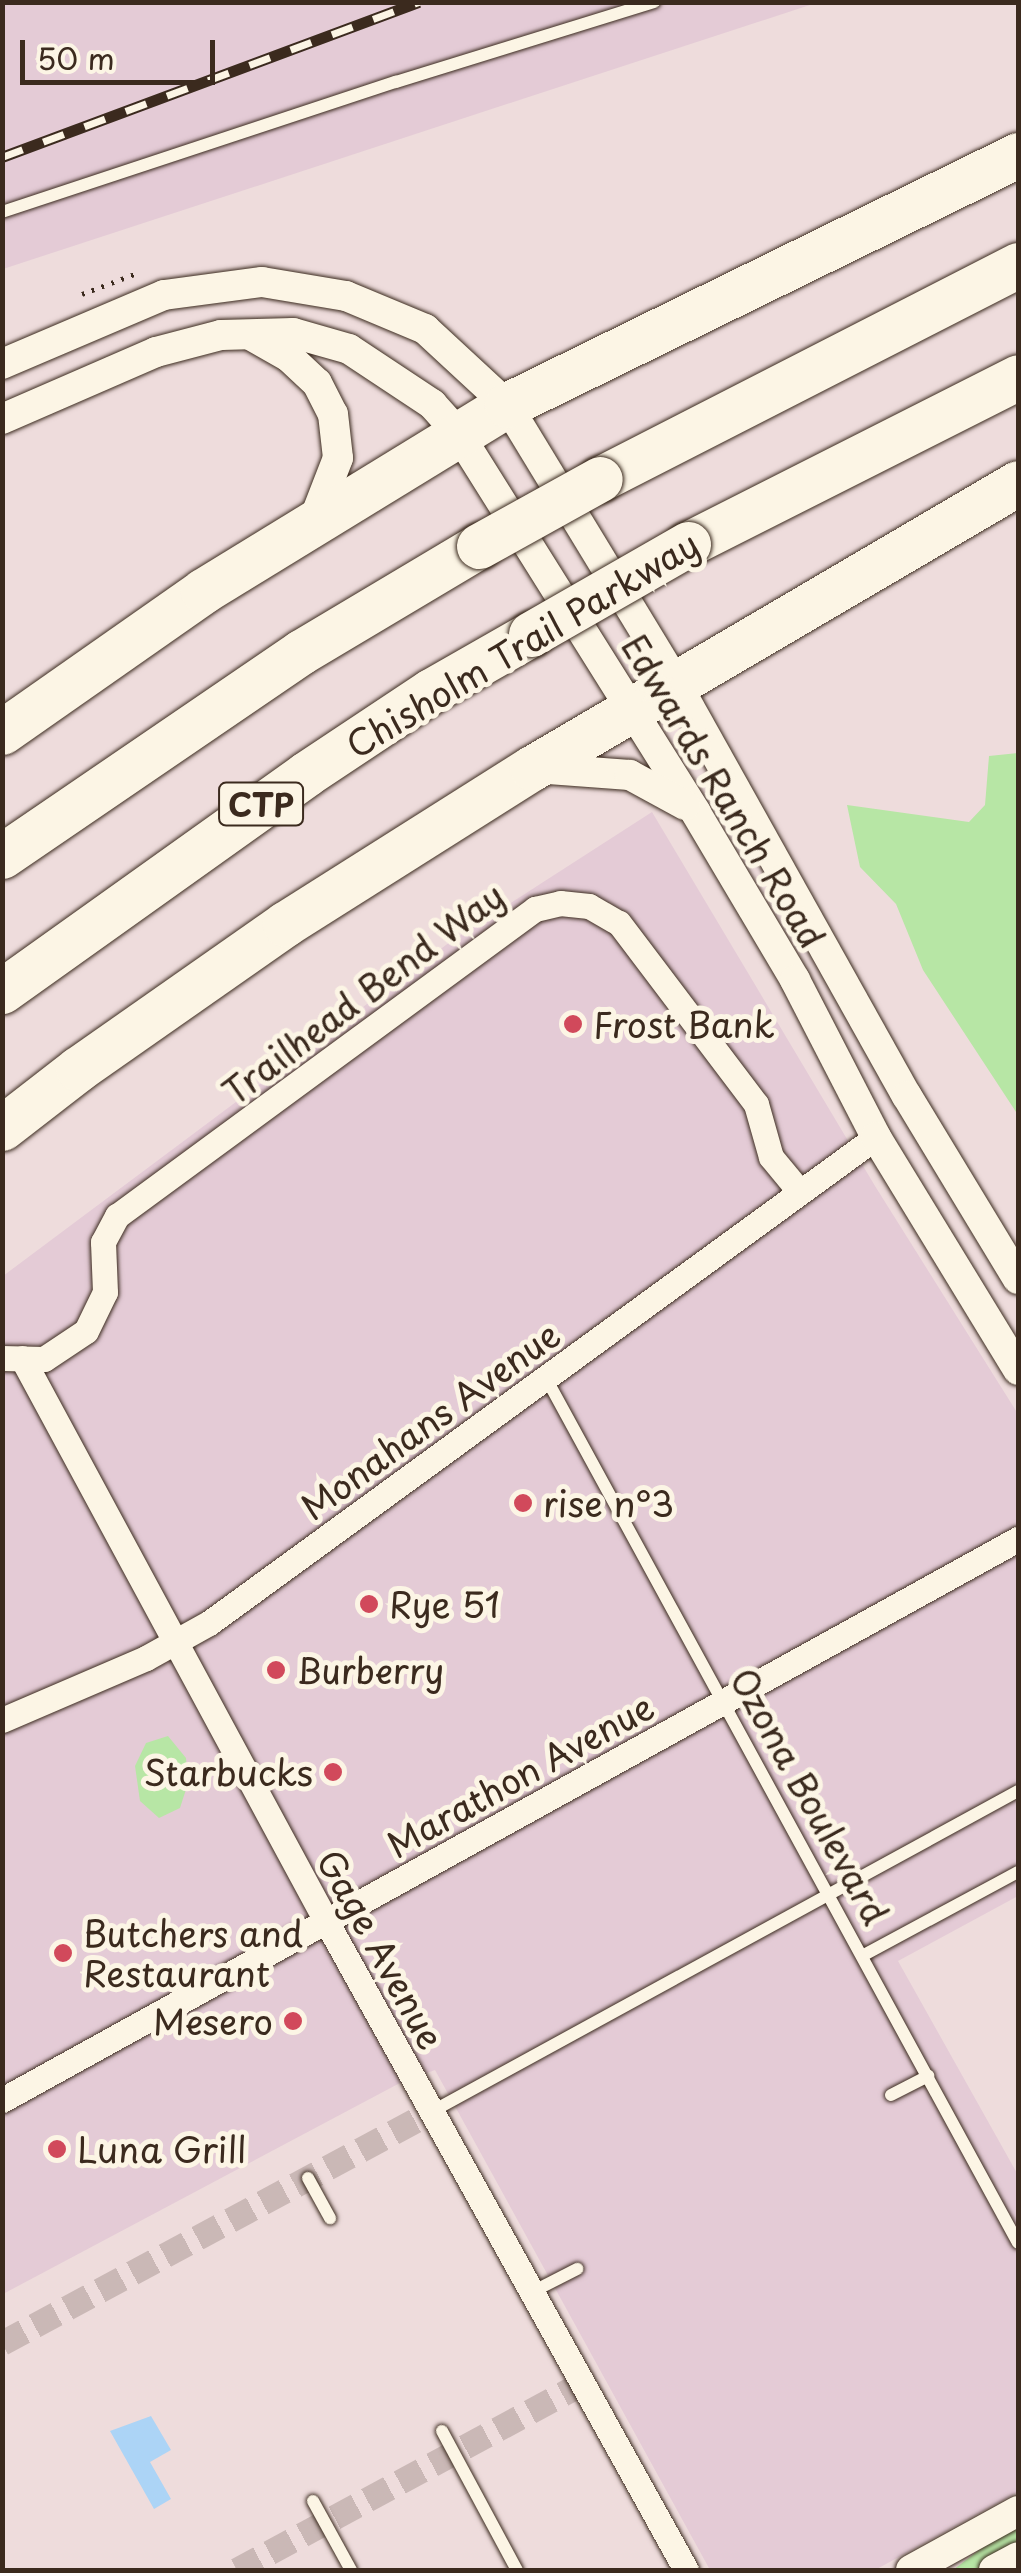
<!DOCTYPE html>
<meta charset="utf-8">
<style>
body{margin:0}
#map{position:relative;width:1021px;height:2573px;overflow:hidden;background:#eedcdc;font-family:"Playpen Sans",sans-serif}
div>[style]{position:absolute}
.built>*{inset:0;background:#e4cbd6}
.green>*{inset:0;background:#b7e6a5}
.water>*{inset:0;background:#acd4f6}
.minor-tunnel>*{height:25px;margin-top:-12.5px;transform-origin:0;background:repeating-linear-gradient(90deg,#cab8b6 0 25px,transparent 0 37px)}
.path>*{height:5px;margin-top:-2.5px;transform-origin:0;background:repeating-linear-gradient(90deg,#3b2a1e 0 2.5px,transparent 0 10.5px)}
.roads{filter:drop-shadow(0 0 2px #3b2a1e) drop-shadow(0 0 2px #3b2a1e)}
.service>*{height:12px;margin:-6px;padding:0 6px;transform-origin:6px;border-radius:6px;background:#fcf5e5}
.minor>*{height:25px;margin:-12.5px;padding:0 12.5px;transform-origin:12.5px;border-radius:12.5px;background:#fcf5e5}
.tertiary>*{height:30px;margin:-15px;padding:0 15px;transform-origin:15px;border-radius:15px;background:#fcf5e5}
.motorway>*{height:45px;margin:-22.5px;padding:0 22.5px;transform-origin:22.5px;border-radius:22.5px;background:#fcf5e5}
.rail>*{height:11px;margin-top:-5.5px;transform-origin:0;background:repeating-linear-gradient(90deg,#fcf5e5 0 22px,#3b2a1e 0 44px);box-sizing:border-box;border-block:2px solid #3b2a1e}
.bridges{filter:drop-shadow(0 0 2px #3b2a1e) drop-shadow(0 0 2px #3b2a1e)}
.motorway-bridge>*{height:45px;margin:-22.5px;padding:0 22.5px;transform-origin:22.5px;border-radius:22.5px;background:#fcf5e5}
.dots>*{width:28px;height:28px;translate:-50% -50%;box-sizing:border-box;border:5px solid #fcf5e5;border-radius:50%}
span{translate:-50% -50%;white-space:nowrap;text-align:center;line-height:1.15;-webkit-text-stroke:10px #fcf5e5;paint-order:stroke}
.shield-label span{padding:2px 8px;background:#fcf5e5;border:2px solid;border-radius:8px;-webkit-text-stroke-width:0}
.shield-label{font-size:32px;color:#3b2a1e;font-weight:700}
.street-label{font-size:35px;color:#3b2a1e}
.poi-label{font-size:35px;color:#3b2a1e}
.left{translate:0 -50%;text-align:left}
.right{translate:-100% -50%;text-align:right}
.frame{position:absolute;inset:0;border:5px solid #3b2a1e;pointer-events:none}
.scale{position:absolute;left:20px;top:40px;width:195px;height:45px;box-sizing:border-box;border:5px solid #3b2a1e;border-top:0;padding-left:12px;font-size:30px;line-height:35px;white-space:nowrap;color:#3b2a1e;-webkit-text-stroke:8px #fcf5e5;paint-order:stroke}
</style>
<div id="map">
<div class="built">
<div style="clip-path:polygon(3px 2px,816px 3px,3px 269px)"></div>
<div style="clip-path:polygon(652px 812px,875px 1186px,1018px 1414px,1018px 1896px,898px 1961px,1018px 2175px,1018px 2492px,875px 2570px,710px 2570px,435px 2070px,398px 2084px,3px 2294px,3px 1276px,450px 942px)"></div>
</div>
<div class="green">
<div style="clip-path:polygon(1018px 753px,1018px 1115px,923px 970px,896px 904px,860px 867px,847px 805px,969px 822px,985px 805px,989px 756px)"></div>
<div style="clip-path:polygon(168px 1736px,186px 1758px,188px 1783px,180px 1808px,159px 1818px,140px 1801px,135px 1766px,146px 1743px)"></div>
<div style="clip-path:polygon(1018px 2520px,1018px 2549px,979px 2570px,953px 2570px)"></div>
</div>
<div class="water">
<div style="clip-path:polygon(151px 2416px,171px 2450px,150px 2462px,171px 2499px,154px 2509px,110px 2431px)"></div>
</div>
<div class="minor-tunnel">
<div style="left:2px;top:2343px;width:487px;rotate:-28.3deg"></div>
<div style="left:237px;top:2570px;width:393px;rotate:-28.4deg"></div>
</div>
<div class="path">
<div style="left:82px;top:294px;width:62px;rotate:-20.8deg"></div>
</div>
<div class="roads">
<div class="service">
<div style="left:2px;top:212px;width:415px;rotate:-18.3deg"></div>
<div style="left:396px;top:82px;width:270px;rotate:-17.2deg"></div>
<div style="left:546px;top:1378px;width:985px;rotate:61.38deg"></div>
<div style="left:862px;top:1956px;width:177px;rotate:-28.3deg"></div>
<div style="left:891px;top:2095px;width:42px;rotate:-27.2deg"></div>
<div style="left:431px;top:2112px;width:669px;rotate:-28.67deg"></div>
<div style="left:308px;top:2178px;width:46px;rotate:61.2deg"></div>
<div style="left:532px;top:2292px;width:51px;rotate:-27.1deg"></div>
<div style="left:442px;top:2431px;width:158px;rotate:61.7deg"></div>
<div style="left:313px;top:2501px;width:79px;rotate:61.2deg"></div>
</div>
<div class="minor">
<div style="left:2px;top:1358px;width:42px;rotate:1.4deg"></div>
<div style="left:44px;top:1359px;width:50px;rotate:-33.7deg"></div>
<div style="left:86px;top:1331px;width:43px;rotate:-64deg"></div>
<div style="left:105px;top:1292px;width:50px;rotate:-92.3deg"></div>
<div style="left:103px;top:1242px;width:30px;rotate:-62deg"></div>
<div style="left:117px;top:1216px;width:519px;rotate:-36.3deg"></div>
<div style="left:535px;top:909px;width:26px;rotate:-13deg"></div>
<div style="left:560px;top:903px;width:29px;rotate:6deg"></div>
<div style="left:589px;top:906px;width:34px;rotate:30deg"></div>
<div style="left:619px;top:923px;width:227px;rotate:52.9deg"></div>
<div style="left:756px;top:1104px;width:55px;rotate:74.2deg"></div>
<div style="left:771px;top:1157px;width:45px;rotate:50.4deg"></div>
<div style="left:22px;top:1358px;width:640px;rotate:61.63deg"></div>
<div style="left:326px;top:1921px;width:742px;rotate:60.98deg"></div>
<div style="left:2px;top:1720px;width:157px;rotate:-23.3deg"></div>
<div style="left:146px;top:1658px;width:72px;rotate:-29.1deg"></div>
<div style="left:209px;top:1623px;width:825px;rotate:-36.08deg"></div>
<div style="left:2px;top:2100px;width:1161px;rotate:-28.91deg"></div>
</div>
<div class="tertiary">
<div style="left:252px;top:336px;width:43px;rotate:29.6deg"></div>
<div style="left:289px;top:357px;width:38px;rotate:43deg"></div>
<div style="left:317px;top:383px;width:35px;rotate:63deg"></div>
<div style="left:333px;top:414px;width:44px;rotate:83.5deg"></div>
<div style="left:338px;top:458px;width:66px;rotate:111.2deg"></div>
<div style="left:2px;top:364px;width:176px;rotate:-23.1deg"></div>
<div style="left:164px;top:295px;width:99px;rotate:-7.6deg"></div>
<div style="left:262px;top:282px;width:85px;rotate:9.5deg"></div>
<div style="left:346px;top:296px;width:86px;rotate:22.7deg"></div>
<div style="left:425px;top:329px;width:112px;rotate:42.8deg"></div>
<div style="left:507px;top:405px;width:328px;rotate:58.7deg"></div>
<div style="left:677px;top:685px;width:471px;rotate:60.8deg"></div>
<div style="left:907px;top:1096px;width:214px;rotate:58.8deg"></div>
<div style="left:2px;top:419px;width:168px;rotate:-23.5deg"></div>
<div style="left:156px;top:352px;width:67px;rotate:-14.7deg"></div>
<div style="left:221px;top:335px;width:72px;rotate:-1.6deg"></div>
<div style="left:293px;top:333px;width:58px;rotate:15.9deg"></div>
<div style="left:349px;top:349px;width:100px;rotate:33.5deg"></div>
<div style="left:432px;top:404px;width:39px;rotate:48deg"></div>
<div style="left:458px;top:433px;width:448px;rotate:57.9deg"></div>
<div style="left:696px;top:813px;width:194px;rotate:59.3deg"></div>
<div style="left:795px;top:980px;width:177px;rotate:62.7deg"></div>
<div style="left:876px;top:1137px;width:273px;rotate:58.6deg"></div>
<div style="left:535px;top:768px;width:95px;rotate:4.2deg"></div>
<div style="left:630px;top:775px;width:63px;rotate:28.6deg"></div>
<div style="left:911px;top:2570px;width:122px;rotate:-28.9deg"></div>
<div style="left:994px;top:2570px;width:27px;rotate:-28deg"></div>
</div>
<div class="motorway">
<div style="left:600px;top:479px;width:470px;rotate:-27.1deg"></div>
<div style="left:688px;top:544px;width:370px;rotate:-26.8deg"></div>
<div style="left:2px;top:732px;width:246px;rotate:-35deg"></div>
<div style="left:203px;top:591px;width:356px;rotate:-31.5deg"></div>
<div style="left:507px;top:405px;width:569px;rotate:-26.07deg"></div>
<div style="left:2px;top:856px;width:362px;rotate:-34.3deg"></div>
<div style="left:301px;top:652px;width:207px;rotate:-30.8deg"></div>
<div style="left:2px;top:991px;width:374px;rotate:-35.5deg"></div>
<div style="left:306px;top:774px;width:150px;rotate:-33.6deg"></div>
<div style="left:431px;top:691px;width:115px;rotate:-29.7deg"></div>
<div style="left:2px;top:1128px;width:96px;rotate:-37.8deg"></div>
<div style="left:78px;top:1069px;width:253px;rotate:-35deg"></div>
<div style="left:285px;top:924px;width:292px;rotate:-32.3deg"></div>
<div style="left:532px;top:768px;width:563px;rotate:-30.39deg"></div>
</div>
</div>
<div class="rail">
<div style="left:2px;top:157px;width:445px;rotate:-20.4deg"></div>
</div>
<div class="bridges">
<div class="motorway-bridge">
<div style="left:479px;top:546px;width:138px;rotate:-29deg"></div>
<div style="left:531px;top:634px;width:181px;rotate:-29.8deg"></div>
</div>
</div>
<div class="dots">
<div style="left:573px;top:1024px;background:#d1495b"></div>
<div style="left:523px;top:1503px;background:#d1495b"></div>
<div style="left:369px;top:1604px;background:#d1495b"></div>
<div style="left:276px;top:1670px;background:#d1495b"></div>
<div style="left:333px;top:1772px;background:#d1495b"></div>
<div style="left:63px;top:1953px;background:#d1495b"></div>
<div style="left:293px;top:2021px;background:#d1495b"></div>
<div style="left:57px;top:2149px;background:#d1495b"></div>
</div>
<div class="shield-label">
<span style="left:261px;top:804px">CTP</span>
</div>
<div class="street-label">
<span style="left:522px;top:644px;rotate:-31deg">Chisholm Trail Parkway</span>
<span style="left:724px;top:791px;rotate:59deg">Edwards Ranch Road</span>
<span style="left:363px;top:993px;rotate:-37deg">Trailhead Bend Way</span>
<span style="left:430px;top:1420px;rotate:-36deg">Monahans Avenue</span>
<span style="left:520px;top:1775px;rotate:-29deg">Marathon Avenue</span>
<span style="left:810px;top:1796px;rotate:61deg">Ozona Boulevard</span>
<span style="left:381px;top:1949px;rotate:61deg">Gage Avenue</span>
</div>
<div class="poi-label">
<span class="left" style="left:593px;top:1024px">Frost Bank</span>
<span class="left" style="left:543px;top:1503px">rise n°3</span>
<span class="left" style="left:389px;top:1604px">Rye 51</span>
<span class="left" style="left:296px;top:1670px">Burberry</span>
<span class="right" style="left:313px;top:1772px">Starbucks</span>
<span class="left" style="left:83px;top:1953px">Butchers and<br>Restaurant</span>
<span class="right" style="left:273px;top:2021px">Mesero</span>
<span class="left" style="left:77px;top:2149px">Luna Grill</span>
</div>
<div class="frame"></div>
<div class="scale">50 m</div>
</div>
